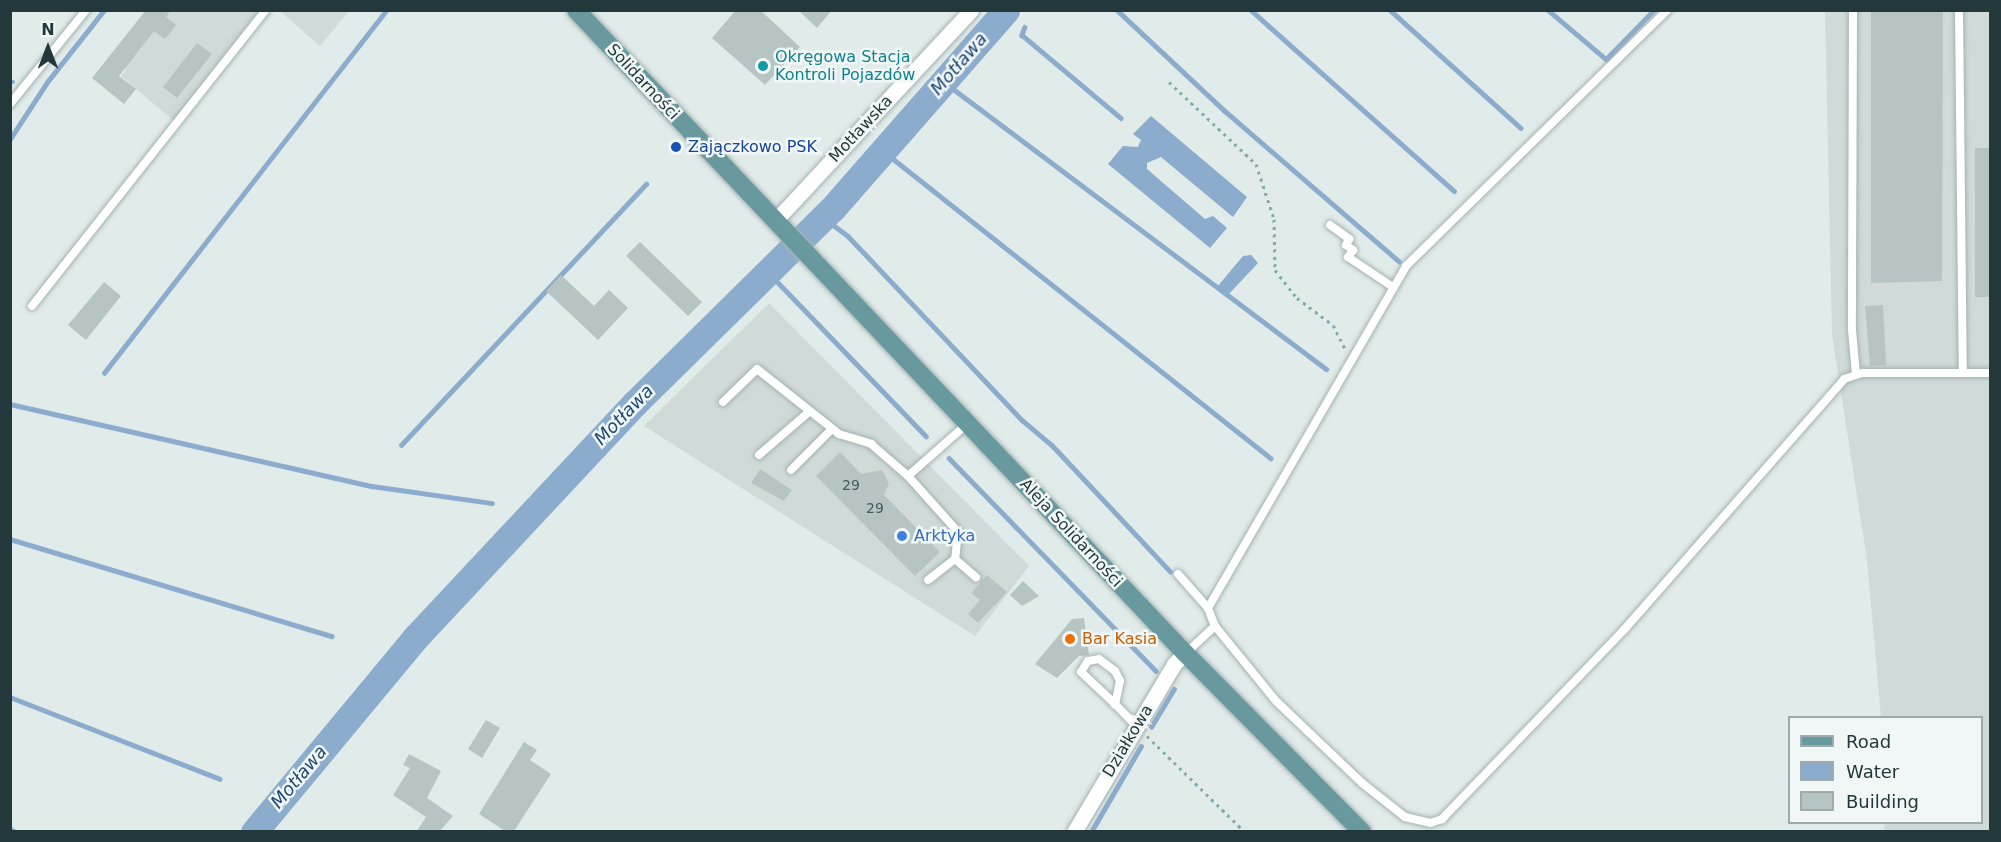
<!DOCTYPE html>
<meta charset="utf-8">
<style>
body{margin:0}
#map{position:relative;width:2001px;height:842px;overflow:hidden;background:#e1ebea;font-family:"DejaVu Sans",sans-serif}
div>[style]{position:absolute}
.built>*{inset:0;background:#cfdad9}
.water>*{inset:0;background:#8baccd}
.stream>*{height:4.5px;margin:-2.25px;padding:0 2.25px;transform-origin:2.25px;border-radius:2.25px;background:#8baccd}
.river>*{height:27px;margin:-13.5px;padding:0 13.5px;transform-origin:13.5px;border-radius:13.5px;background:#8baccd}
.building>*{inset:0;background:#b6c5c4}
.path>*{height:3px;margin-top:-1.5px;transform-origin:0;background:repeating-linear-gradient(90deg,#83abad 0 3px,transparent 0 7.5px)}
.roads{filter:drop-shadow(0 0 2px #a4b2b2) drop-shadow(0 0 2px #a4b2b2)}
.service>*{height:8px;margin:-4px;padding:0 4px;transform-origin:4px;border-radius:4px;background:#fff}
.minor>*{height:15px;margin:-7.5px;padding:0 7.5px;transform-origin:7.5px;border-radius:7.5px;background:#fff}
.primary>*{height:18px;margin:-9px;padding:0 9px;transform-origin:9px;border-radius:9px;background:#67999e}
.dots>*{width:16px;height:16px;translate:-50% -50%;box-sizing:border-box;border:3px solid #f1f7f6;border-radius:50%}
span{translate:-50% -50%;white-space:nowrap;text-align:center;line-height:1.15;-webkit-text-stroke:5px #f1f7f6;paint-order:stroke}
.number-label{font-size:14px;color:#475b5c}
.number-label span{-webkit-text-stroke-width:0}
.culture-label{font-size:16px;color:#0d838f}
.left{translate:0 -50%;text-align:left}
.street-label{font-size:16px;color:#22383a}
.transit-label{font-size:16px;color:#164399}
.shop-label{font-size:16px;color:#366cbe}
.food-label{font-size:16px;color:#c56008}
.water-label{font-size:18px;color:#204873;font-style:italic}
.frame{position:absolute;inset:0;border:12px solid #22383a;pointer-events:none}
.legend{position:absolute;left:1788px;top:716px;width:195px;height:108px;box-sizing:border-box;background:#f1f7f6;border:2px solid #9eabab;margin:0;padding:8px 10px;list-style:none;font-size:18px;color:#22383a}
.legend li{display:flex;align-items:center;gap:12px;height:30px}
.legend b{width:30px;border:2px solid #9eabab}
.north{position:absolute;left:18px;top:18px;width:60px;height:60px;-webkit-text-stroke:4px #f1f7f6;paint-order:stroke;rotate:0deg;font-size:16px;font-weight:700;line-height:24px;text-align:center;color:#22383a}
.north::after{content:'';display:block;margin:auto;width:21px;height:27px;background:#22383a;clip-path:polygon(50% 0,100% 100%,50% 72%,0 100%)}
</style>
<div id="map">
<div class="built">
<div style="clip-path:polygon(150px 11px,264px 11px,174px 121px,121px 76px,126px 70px,112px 59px)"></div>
<div style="clip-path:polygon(280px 11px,349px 11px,320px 46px)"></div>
<div style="clip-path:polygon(1825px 11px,1990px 11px,1990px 831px,1884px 831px,1885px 823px,1982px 822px,1982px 718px,1881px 717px,1867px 560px,1832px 335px)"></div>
<div style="clip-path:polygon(769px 303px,1029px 566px,975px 636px,644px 426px)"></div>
</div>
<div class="water">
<div style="clip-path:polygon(1151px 116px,1247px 197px,1233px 217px,1161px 157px,1147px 163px,1147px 169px,1205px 219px,1213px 216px,1227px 228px,1210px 248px,1108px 164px,1123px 146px,1138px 147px,1141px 140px,1133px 134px)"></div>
<div style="clip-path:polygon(1251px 255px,1258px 263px,1228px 295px,1217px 287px,1243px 256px)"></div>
</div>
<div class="stream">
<div style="left:1117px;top:10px;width:148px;rotate:43.1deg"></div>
<div style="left:1225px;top:111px;width:230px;rotate:40.8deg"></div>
<div style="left:1251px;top:10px;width:272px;rotate:41.7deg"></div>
<div style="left:1390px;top:10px;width:176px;rotate:42deg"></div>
<div style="left:1548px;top:10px;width:76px;rotate:40.2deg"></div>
<div style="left:1606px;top:59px;width:69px;rotate:-45.6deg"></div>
<div style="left:1025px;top:27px;width:9px;rotate:111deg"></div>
<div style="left:1022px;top:35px;width:129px;rotate:40deg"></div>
<div style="left:10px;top:82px;width:3px"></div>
<div style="left:944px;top:82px;width:478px;rotate:36.9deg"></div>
<div style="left:10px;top:139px;width:69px;rotate:-56.8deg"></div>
<div style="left:48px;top:81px;width:90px;rotate:-51.7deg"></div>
<div style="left:882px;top:150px;width:496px;rotate:38.4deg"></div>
<div style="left:824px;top:218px;width:30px;rotate:37deg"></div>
<div style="left:848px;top:236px;width:253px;rotate:46.6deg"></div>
<div style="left:1022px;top:420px;width:39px;rotate:40deg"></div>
<div style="left:1052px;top:445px;width:173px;rotate:46.9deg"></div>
<div style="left:768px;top:272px;width:228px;rotate:46.1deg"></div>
<div style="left:104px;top:373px;width:460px;rotate:-52.1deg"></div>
<div style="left:10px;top:404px;width:371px;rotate:12.8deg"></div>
<div style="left:372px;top:486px;width:121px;rotate:8.1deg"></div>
<div style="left:401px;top:445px;width:358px;rotate:-46.8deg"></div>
<div style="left:949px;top:458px;width:297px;rotate:45.8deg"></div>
<div style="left:10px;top:539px;width:336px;rotate:16.8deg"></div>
<div style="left:10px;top:697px;width:225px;rotate:21.3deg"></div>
<div style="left:1151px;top:727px;width:44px;rotate:-58.8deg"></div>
<div style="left:10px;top:829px;width:7px;rotate:27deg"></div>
<div style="left:1091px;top:832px;width:99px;rotate:-59.8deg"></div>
</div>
<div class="river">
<div style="left:254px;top:832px;width:252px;rotate:-50.3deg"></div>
<div style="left:415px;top:638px;width:322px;rotate:-46.9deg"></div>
<div style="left:635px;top:403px;width:276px;rotate:-44.6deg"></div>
<div style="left:832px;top:209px;width:264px;rotate:-48.8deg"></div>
</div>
<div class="building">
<div style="clip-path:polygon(146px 10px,171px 10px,166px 17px,176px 25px,165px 39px,154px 31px,119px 76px,136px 89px,124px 104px,92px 78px)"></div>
<div style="clip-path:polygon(736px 10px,760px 10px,800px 47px,765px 85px,712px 38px)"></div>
<div style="clip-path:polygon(798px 10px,832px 10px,817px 28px)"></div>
<div style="clip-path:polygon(1871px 10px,1943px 10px,1942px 281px,1871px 283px)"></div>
<div style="clip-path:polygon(197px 43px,212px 54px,177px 98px,163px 87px)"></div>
<div style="clip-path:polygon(1975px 148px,1990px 148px,1990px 297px,1975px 297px)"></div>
<div style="clip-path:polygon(640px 242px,702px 302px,688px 316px,626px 256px)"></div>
<div style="clip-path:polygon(561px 275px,594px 306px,609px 290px,628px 308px,598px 340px,546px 291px)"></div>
<div style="clip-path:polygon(104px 282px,121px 296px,86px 340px,68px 325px)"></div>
<div style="clip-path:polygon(1883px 305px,1886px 365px,1870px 366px,1865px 306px)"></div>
<div style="clip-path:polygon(840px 452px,861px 474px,882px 470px,889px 483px,884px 495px,940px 552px,915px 576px,816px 476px)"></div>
<div style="clip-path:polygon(760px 469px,792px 490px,784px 501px,751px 483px)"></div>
<div style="clip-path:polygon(987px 575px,1007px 592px,978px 623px,968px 614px,980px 600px,971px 593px)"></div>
<div style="clip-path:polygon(1023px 581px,1039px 596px,1022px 606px,1010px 595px)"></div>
<div style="clip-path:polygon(1084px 618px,1089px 655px,1079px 656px,1057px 678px,1035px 664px,1072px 619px)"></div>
<div style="clip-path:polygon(486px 720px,500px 728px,482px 758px,468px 749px)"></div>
<div style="clip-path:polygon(524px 742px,537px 750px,530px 760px,551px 774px,514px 831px,505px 831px,479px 814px)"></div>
<div style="clip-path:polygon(409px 754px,441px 771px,427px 798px,453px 816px,440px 831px,417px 831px,426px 817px,393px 795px,410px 768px,403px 765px)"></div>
</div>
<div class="path">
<div style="left:1169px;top:82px;width:120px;rotate:43.3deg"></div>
<div style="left:1256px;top:164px;width:58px;rotate:71.9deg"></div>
<div style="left:1274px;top:219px;width:51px;rotate:88.9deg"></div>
<div style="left:1275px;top:270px;width:36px;rotate:52deg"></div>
<div style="left:1297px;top:298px;width:45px;rotate:36.9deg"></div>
<div style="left:1333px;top:325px;width:27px;rotate:63deg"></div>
<div style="left:1147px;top:736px;width:137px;rotate:44.4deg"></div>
</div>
<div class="roads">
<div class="service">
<div style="left:1853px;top:10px;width:320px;rotate:90.2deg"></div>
<div style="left:1852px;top:330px;width:44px;rotate:84.8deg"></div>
<div style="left:1959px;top:10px;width:363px;rotate:89.4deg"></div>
<div style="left:10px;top:104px;width:121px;rotate:-51deg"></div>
<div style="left:1330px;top:225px;width:24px;rotate:36deg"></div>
<div style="left:1349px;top:239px;width:7px;rotate:117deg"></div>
<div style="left:1346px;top:245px;width:9px;rotate:36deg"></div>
<div style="left:1353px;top:250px;width:9px;rotate:126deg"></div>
<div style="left:1348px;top:257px;width:54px;rotate:33.7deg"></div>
<div style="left:32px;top:306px;width:377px;rotate:-51.7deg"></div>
<div style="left:723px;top:402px;width:47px;rotate:-44.1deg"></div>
<div style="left:757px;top:369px;width:105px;rotate:38.4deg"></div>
<div style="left:839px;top:434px;width:34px;rotate:17deg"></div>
<div style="left:871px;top:444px;width:49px;rotate:40.9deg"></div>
<div style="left:908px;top:476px;width:75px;rotate:48.2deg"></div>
<div style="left:958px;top:532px;width:27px;rotate:96deg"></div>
<div style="left:955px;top:559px;width:28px;rotate:41deg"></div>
<div style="left:759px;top:455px;width:67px;rotate:-40.8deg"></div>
<div style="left:791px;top:470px;width:58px;rotate:-45deg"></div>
<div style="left:908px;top:476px;width:79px;rotate:-41.4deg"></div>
<div style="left:1178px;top:574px;width:45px;rotate:48.6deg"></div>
<div style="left:1208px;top:608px;width:19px;rotate:69deg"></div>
<div style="left:928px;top:580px;width:34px;rotate:-38deg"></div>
<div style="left:1208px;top:608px;width:395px;rotate:-59.9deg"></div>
<div style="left:1406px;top:266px;width:366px;rotate:-44.4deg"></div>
<div style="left:1186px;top:653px;width:40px;rotate:-43deg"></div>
<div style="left:1215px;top:626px;width:97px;rotate:50.9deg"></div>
<div style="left:1276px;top:701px;width:119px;rotate:43.6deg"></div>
<div style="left:1362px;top:783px;width:55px;rotate:38.3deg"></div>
<div style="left:1405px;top:817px;width:26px;rotate:13deg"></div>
<div style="left:1430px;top:823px;width:13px;rotate:-18deg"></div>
<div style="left:1442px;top:819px;width:261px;rotate:-46.1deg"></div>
<div style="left:1623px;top:631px;width:335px;rotate:-48.7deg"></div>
<div style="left:1844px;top:379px;width:20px;rotate:-18deg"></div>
<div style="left:1863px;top:373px;width:127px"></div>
<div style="left:1115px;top:704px;width:47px;rotate:-136.7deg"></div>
<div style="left:1081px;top:672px;width:13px;rotate:-58deg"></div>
<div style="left:1088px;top:661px;width:11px;rotate:-10deg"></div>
<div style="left:1099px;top:659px;width:20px;rotate:37deg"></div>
<div style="left:1115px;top:671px;width:11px;rotate:63deg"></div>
<div style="left:1120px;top:681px;width:24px;rotate:102deg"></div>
<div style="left:1115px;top:704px;width:32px;rotate:46deg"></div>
</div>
<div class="minor">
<div style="left:775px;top:221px;width:288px;rotate:-47.1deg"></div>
<div style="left:1074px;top:832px;width:196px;rotate:-59.2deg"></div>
<div style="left:1174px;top:664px;width:16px;rotate:-45deg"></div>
</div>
<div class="primary">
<div style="left:576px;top:10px;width:886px;rotate:46.56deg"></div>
<div style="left:1185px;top:653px;width:252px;rotate:45.3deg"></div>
</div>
</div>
<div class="dots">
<div style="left:763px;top:66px;background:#0f9aa8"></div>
<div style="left:676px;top:147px;background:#1a4fb4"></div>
<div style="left:902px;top:536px;background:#3f7fe0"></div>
<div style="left:1070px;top:639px;background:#e8710a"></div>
</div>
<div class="number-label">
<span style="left:851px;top:485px">29</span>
<span style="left:875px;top:508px">29</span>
</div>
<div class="culture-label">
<span class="left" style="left:775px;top:66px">Okręgowa Stacja<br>Kontroli Pojazdów</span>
</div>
<div class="street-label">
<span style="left:643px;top:82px;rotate:47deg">Solidarności</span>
<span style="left:861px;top:129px;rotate:-47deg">Motławska</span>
<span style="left:1071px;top:533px;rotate:47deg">Aleja Solidarności</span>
<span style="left:1128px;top:741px;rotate:-59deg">Działkowa</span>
</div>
<div class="transit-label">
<span class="left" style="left:688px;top:147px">Zajączkowo PSK</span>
</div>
<div class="shop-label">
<span class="left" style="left:914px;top:536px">Arktyka</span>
</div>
<div class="food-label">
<span class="left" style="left:1082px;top:639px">Bar Kasia</span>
</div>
<div class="water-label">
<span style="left:959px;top:64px;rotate:-49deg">Motława</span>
<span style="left:624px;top:415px;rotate:-46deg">Motława</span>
<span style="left:299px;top:777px;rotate:-50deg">Motława</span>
</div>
<div class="frame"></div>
<ul class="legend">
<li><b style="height:8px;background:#67999e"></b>Road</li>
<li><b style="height:16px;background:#8baccd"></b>Water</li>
<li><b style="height:16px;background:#b6c5c4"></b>Building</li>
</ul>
<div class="north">N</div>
</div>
